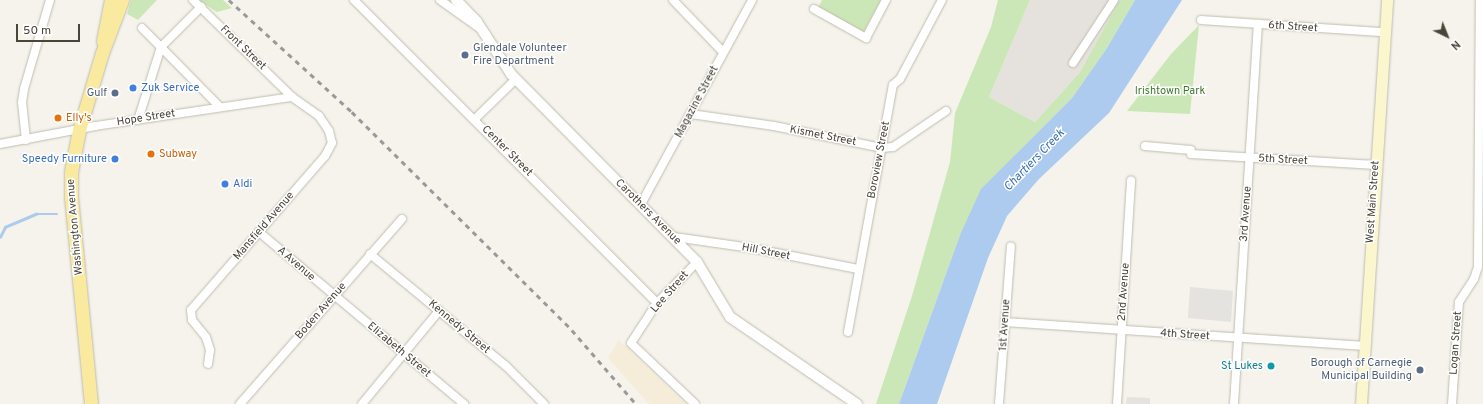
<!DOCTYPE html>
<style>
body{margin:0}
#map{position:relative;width:1483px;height:404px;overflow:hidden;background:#f5f3ec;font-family:Overpass,sans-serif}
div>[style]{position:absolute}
.commercial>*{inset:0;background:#f5ecd9}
.industrial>*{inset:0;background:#e5e2dd}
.green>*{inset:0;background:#cce7b7}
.parking>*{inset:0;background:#e4e3e0}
.water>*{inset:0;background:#accbee}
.stream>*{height:2.5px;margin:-1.25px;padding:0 1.25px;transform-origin:1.25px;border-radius:1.25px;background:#accbee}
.roads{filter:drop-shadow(0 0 1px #c0bcae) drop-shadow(0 0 1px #c0bcae)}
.minor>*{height:8px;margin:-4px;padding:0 4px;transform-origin:4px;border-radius:4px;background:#fff}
.tertiary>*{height:10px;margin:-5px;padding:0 5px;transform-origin:5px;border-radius:5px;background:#fff}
.secondary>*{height:11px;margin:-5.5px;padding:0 5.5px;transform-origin:5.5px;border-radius:5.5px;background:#fcf6ce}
.primary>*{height:13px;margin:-6.5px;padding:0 6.5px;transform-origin:6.5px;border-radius:6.5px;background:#f9eaa0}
.rail>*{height:2.5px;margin-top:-1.25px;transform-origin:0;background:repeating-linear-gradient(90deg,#999 0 5px,transparent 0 10px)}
.dots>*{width:11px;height:11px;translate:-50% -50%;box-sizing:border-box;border:2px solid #fff;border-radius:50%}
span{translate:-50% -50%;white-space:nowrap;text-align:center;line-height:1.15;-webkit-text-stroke:3px #fff;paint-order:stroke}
.street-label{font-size:11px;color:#494539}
.service-label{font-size:11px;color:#4e5e75}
.left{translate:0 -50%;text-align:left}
.right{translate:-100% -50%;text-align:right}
.shop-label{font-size:11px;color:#366cbe}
.park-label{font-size:11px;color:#42792e}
.food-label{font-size:11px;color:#c56008}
.culture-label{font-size:11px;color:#0d838f}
.water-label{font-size:12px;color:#366fb1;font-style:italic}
.north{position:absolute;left:1427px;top:16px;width:40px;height:40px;-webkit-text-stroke:3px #fff;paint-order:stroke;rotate:137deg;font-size:11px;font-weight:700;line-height:16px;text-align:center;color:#494539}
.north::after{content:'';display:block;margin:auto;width:14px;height:18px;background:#494539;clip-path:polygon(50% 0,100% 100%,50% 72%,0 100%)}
.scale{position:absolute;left:16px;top:24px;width:64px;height:18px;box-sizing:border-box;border:2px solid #494539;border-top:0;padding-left:5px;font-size:12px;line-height:14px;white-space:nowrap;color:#494539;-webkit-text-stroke:3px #fff;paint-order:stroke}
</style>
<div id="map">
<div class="commercial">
<div style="clip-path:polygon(619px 340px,686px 404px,649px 404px,608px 358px)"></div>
</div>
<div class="industrial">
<div style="clip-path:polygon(1030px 0,1121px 0,1080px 72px,1035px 122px,989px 97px)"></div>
</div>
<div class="green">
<div style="clip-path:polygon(131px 0,157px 0,138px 20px,127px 14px)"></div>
<div style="clip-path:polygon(198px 0,223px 0,232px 8px,217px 12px)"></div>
<div style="clip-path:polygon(822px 0,881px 0,863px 33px,818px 8px)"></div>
<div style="clip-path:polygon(998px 0,1030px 0,989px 97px,1035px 122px,1080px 72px,1120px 0,1135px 0,1107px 48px,1072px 98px,1016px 154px,960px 235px,899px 404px,876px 404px,912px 296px,950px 162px,955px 113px,991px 27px)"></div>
<div style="clip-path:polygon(1199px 25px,1190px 114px,1127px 111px,1171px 54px)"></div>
</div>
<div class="parking">
<div style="clip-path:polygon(1190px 287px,1233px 291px,1231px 322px,1188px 318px)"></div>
<div style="clip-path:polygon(1127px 397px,1150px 398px,1150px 404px,1126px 404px)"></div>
</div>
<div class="water">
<div style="clip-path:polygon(1135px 0,1182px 0,1109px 113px,1039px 179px,1007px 216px,988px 258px,937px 404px,899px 404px,960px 235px,981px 189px,1072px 98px,1107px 48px)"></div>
</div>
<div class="stream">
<div style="left:0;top:237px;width:11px;rotate:-63deg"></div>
<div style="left:5px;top:227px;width:34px;rotate:-23deg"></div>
<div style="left:36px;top:214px;width:21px"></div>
</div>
<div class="roads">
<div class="minor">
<div style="left:193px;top:0;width:139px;rotate:44.4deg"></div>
<div style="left:292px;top:97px;width:33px;rotate:35deg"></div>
<div style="left:319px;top:116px;width:18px;rotate:56deg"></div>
<div style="left:329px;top:131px;width:12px;rotate:76deg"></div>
<div style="left:332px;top:143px;width:15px;rotate:118deg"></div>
<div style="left:325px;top:156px;width:204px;rotate:131deg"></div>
<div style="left:191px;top:310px;width:10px;rotate:84deg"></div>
<div style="left:192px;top:320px;width:22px;rotate:51deg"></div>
<div style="left:206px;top:337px;width:14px;rotate:73deg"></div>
<div style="left:210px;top:350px;width:14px;rotate:98deg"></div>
<div style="left:354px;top:0;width:429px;rotate:45deg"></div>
<div style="left:440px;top:0;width:47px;rotate:35.4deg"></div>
<div style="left:673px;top:0;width:72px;rotate:46.1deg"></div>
<div style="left:814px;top:9px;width:60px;rotate:29.1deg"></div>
<div style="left:866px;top:38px;width:43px;rotate:-62.2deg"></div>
<div style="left:1201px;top:20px;width:183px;rotate:3.8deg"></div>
<div style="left:142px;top:28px;width:111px;rotate:45.4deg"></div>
<div style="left:1073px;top:63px;width:75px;rotate:-56.9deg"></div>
<div style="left:691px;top:114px;width:84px;rotate:8.2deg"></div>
<div style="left:774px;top:126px;width:110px;rotate:11.5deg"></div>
<div style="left:882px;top:148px;width:11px;rotate:-5deg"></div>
<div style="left:893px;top:147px;width:64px;rotate:-34.2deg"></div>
<div style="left:475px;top:119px;width:57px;rotate:-44.3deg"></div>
<div style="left:138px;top:120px;width:77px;rotate:-72.5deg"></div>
<div style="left:161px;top:47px;width:57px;rotate:-45deg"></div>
<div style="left:26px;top:140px;width:38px;rotate:-96deg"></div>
<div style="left:22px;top:102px;width:13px;rotate:-81deg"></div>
<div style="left:24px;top:89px;width:93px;rotate:-73.7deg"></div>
<div style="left:0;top:144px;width:97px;rotate:-10.7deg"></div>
<div style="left:95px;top:126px;width:199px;rotate:-8.4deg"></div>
<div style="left:1145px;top:146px;width:46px;rotate:5deg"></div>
<div style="left:1191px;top:154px;width:185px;rotate:3.4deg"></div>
<div style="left:641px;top:204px;width:232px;rotate:-61.4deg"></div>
<div style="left:259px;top:232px;width:268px;rotate:40deg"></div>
<div style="left:674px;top:237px;width:78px;rotate:8.1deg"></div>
<div style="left:751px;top:248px;width:109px;rotate:11.1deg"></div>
<div style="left:370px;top:254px;width:176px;rotate:39.5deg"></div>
<div style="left:506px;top:366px;width:54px;rotate:45deg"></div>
<div style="left:1005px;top:322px;width:361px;rotate:3.8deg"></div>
<div style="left:848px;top:332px;width:251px;rotate:-79.7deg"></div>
<div style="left:893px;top:85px;width:9px;rotate:-41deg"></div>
<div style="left:900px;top:79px;width:89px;rotate:-62deg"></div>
<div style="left:240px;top:404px;width:246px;rotate:-48.8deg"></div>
<div style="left:362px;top:404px;width:121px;rotate:-50.4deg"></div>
<div style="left:695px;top:404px;width:88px;rotate:-136.4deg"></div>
<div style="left:631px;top:343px;width:48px;rotate:-57deg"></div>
<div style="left:657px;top:303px;width:57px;rotate:-45.7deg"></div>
<div style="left:999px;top:404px;width:158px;rotate:-85.7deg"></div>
<div style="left:1117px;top:404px;width:224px;rotate:-86.4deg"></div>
<div style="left:1234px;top:404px;width:381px;rotate:-86.4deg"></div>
<div style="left:1452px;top:404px;width:102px;rotate:-86.1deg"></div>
<div style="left:1459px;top:302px;width:27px;rotate:-57deg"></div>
<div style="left:1474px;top:279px;width:13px;rotate:-72deg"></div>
<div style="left:1478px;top:267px;width:267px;rotate:-89.6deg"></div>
</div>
<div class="tertiary">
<div style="left:456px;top:0;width:30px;rotate:46deg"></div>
<div style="left:477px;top:22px;width:62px;rotate:56.8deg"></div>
<div style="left:511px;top:74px;width:264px;rotate:45.3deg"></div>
<div style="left:697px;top:262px;width:64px;rotate:59deg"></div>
<div style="left:730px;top:317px;width:154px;rotate:34.4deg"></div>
</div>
<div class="secondary">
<div style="left:1361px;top:404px;width:405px;rotate:-86.3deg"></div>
</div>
<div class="primary">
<div style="left:103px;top:41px;width:42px;rotate:-79deg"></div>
<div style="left:91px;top:404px;width:207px;rotate:-95.5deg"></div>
<div style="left:71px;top:198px;width:26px;rotate:-90deg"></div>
<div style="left:71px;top:172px;width:43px;rotate:-79.2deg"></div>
<div style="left:79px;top:130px;width:80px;rotate:-73.4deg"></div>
<div style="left:102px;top:53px;width:57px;rotate:-69.3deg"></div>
</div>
</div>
<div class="rail">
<div style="left:229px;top:0;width:166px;rotate:42.3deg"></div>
<div style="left:352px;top:112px;width:310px;rotate:44.7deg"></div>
<div style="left:572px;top:330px;width:98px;rotate:49.1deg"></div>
</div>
<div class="dots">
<div style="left:465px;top:55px;background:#5c6f8a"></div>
<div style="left:133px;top:88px;background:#3f7fe0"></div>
<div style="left:115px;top:93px;background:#5c6f8a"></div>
<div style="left:58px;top:118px;background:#e8710a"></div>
<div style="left:151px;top:154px;background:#e8710a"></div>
<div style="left:115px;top:159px;background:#3f7fe0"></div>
<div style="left:225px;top:184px;background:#3f7fe0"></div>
<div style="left:1271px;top:366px;background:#0f9aa8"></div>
<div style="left:1420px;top:370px;background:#5c6f8a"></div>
</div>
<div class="street-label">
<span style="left:1293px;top:27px;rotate:4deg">6th Street</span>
<span style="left:243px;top:48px;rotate:44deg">Front Street</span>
<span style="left:697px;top:102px;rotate:-62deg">Magazine Street</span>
<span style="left:146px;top:118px;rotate:-9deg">Hope Street</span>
<span style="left:823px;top:136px;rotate:11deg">Kismet Street</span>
<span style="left:507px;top:151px;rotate:45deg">Center Street</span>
<span style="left:879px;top:160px;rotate:-79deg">Boroview Street</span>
<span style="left:1283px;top:160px;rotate:3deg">5th Street</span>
<span style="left:1373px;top:202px;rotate:-86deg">West Main Street</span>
<span style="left:648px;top:212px;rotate:45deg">Carothers Avenue</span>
<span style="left:1246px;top:214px;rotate:-86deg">3rd Avenue</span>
<span style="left:264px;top:226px;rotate:-49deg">Mansfield Avenue</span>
<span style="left:75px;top:227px;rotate:-95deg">Washington Avenue</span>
<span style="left:766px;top:252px;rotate:11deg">Hill Street</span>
<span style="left:296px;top:264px;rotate:41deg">A Avenue</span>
<span style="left:670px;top:292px;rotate:-49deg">Lee Street</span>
<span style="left:1124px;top:292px;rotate:-86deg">2nd Avenue</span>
<span style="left:321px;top:311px;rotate:-49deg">Boden Avenue</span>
<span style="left:1005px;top:325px;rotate:-86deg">1st Avenue</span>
<span style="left:459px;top:327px;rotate:40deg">Kennedy Street</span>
<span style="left:1185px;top:335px;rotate:4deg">4th Street</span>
<span style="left:1456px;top:343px;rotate:-86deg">Logan Street</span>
<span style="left:399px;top:350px;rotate:40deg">Elizabeth Street</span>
</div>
<div class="service-label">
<span class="left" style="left:473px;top:55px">Glendale Volunteer<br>Fire Department</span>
<span class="right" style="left:107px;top:93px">Gulf</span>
<span class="right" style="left:1412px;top:370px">Borough of Carnegie<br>Municipal Building</span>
</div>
<div class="shop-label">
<span class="left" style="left:141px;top:88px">Zuk Service</span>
<span class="right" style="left:107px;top:159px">Speedy Furniture</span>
<span class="left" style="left:233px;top:184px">Aldi</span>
</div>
<div class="park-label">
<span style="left:1170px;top:91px">Irishtown Park</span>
</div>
<div class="food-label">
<span class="left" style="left:66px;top:118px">Elly's</span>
<span class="left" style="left:159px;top:154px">Subway</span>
</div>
<div class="culture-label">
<span class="right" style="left:1263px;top:366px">St Lukes</span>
</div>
<div class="water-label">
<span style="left:1035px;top:161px;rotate:-46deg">Chartiers Creek</span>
</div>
<div class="north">N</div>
<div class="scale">50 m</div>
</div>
